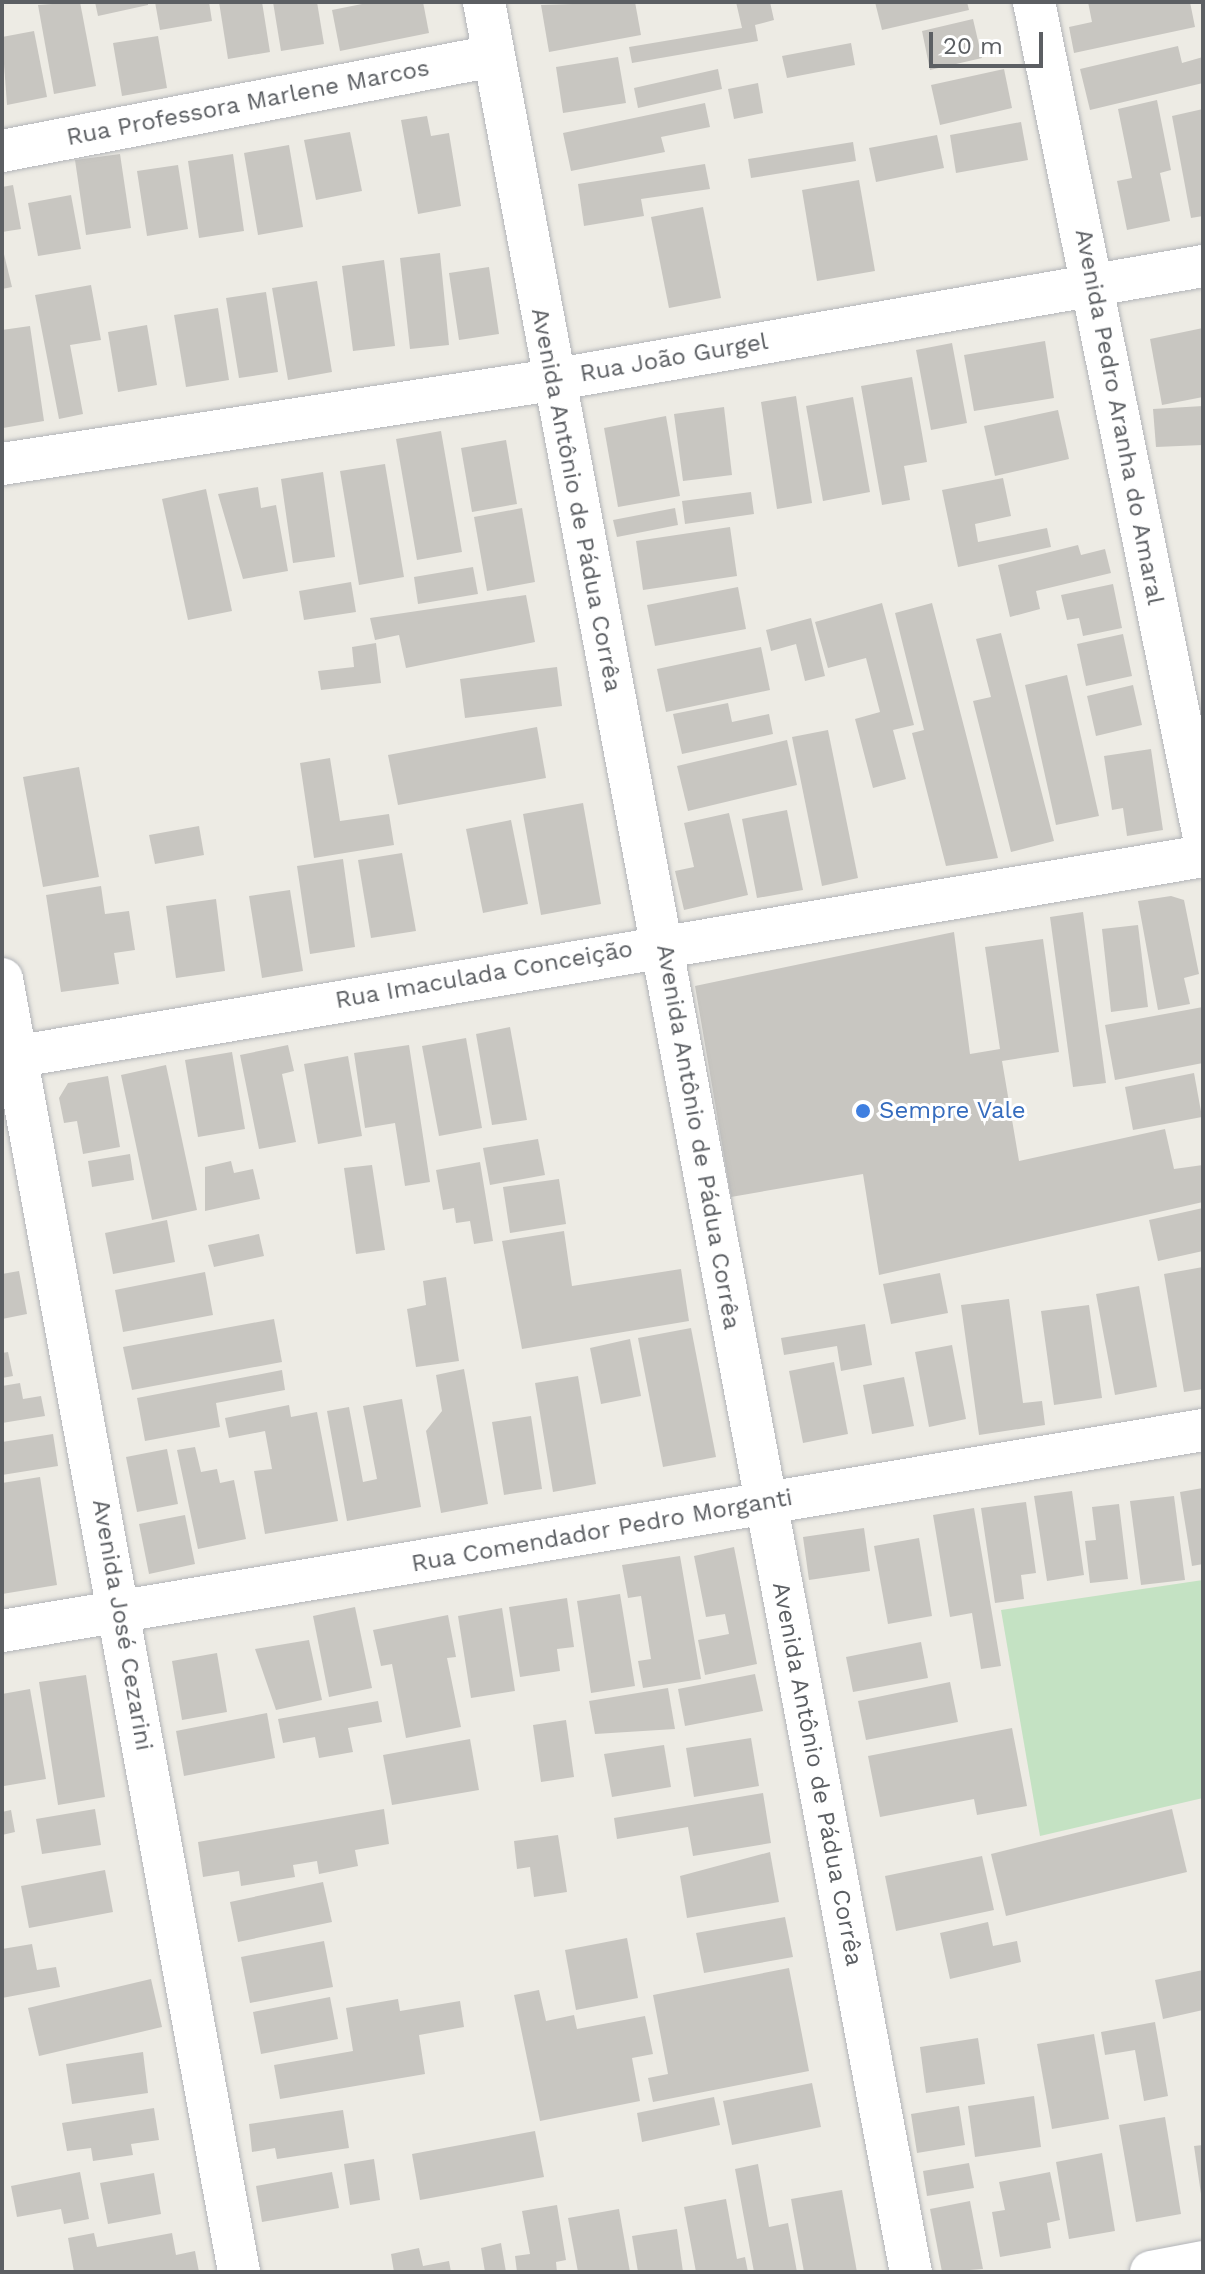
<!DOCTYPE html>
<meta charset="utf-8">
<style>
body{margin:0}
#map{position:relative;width:1205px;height:2274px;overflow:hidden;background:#edebe4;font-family:"Work Sans",sans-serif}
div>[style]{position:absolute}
.green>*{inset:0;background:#c4e2c3}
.building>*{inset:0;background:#c8c6c1}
.roads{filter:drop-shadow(0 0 2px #b2b4b8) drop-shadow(0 0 2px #b2b4b8)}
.minor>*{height:42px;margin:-21px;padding:0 21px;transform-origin:21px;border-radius:21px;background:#fff}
.dots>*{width:22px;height:22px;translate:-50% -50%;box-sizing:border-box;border:4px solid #fff;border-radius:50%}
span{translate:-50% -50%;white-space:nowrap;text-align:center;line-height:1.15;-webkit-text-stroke:6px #fff;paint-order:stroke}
.street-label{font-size:24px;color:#5c5f63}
.shop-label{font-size:24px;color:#366cbe}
.left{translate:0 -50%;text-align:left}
.frame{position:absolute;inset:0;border:4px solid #5c5f63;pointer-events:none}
.scale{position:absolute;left:929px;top:32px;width:114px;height:36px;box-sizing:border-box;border:4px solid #5c5f63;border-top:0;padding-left:10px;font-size:24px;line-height:28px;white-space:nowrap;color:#5c5f63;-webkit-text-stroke:6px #fff;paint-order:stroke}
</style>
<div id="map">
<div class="green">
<div style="clip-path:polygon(1203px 1580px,1203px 1798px,1040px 1836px,1001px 1610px)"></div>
</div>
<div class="building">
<div style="clip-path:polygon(80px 2px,96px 86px,54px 94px,38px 5px)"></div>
<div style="clip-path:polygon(95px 2px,148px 2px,148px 5px,98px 16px)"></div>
<div style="clip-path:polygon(155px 2px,209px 2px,212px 21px,160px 30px)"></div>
<div style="clip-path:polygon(219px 2px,262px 2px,270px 52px,228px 59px)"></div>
<div style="clip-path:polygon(273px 2px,317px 2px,324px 44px,281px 51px)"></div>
<div style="clip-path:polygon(372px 2px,423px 2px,429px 33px,340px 51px,332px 10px)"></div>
<div style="clip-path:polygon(635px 2px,641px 35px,549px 52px,541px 5px)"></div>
<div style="clip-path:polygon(736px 2px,770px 2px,774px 20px,755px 25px,758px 41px,632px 63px,629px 47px,742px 28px)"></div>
<div style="clip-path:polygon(875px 2px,967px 2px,969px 10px,882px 30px)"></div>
<div style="clip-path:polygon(1088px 2px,1190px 2px,1195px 27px,1074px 53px,1069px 27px,1092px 22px)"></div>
<div style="clip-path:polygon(973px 19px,982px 58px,930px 70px,922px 31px)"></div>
<div style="clip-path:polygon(34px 31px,47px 97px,7px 105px,2px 37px)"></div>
<div style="clip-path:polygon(158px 36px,167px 88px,122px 96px,113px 43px)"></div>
<div style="clip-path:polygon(851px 43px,855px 65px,787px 78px,782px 56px)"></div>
<div style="clip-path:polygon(1178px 46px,1182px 63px,1203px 57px,1203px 83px,1090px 110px,1080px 69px)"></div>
<div style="clip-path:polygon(618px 57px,626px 103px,563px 113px,556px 67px)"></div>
<div style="clip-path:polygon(718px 69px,722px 89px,638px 108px,634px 88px)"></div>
<div style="clip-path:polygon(1004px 69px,1012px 108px,940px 125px,931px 85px)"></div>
<div style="clip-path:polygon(758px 83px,763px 113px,734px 119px,728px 89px)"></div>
<div style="clip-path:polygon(1157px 100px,1171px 170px,1160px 173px,1170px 221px,1127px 230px,1117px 181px,1132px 178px,1118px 109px)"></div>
<div style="clip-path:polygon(705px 103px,710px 127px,661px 137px,665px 152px,571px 171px,563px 133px)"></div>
<div style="clip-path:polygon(1203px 109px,1203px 216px,1191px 218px,1172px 116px)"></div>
<div style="clip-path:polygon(427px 116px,431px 136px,449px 133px,461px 206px,418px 214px,401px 120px)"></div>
<div style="clip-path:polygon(1021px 122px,1028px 160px,956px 173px,950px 135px)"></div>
<div style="clip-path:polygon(350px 132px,362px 191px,316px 200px,304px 140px)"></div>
<div style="clip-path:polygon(937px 135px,944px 168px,876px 182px,869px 148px)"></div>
<div style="clip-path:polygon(853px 142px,856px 161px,751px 178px,748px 159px)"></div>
<div style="clip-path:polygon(289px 145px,303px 227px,258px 235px,244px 153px)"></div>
<div style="clip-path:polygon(120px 154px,131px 228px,86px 235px,75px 160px)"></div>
<div style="clip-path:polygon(233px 154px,244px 231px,199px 238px,188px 161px)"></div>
<div style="clip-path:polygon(705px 164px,710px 189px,641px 199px,644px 216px,584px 226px,578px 184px)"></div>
<div style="clip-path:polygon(178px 165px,188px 229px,147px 236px,137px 171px)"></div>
<div style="clip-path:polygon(859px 180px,875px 271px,817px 281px,802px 190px)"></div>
<div style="clip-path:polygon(13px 185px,21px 229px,2px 232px,2px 187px)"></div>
<div style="clip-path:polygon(71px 195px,81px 249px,38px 256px,28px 203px)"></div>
<div style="clip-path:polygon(703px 207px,721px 298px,669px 308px,651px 217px)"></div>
<div style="clip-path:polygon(2px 246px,12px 287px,2px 289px)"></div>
<div style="clip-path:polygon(440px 253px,449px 345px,410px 349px,400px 258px)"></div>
<div style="clip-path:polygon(384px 260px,395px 346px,353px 351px,342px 266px)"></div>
<div style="clip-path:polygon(489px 267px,499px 334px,459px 340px,449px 273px)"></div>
<div style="clip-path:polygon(317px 281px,332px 372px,288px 380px,272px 288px)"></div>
<div style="clip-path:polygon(91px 285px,101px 340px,70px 345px,83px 414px,59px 419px,35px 295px)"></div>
<div style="clip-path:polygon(266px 292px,278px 372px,239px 378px,226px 298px)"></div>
<div style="clip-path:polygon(218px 308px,229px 380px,186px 387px,174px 315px)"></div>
<div style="clip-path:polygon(147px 325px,157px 385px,118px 392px,108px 332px)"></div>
<div style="clip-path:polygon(30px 326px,44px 421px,3px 428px,2px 330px)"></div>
<div style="clip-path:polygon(1203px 328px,1203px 397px,1162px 405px,1150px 339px)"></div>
<div style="clip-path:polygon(1045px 341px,1054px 398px,974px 411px,964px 355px)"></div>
<div style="clip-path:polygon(952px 343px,967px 423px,931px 430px,916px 350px)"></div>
<div style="clip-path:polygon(912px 377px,927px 462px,904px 466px,910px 500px,882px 505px,861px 386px)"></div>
<div style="clip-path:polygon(796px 396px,812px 503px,777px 509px,761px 402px)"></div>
<div style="clip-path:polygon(853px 397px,870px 492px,823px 501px,806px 406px)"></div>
<div style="clip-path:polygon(1203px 406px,1203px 445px,1156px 447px,1153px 409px)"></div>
<div style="clip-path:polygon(724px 407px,732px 475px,683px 481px,674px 414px)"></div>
<div style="clip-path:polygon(1058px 410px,1069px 459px,995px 476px,984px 426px)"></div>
<div style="clip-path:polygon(666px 416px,680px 496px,618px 507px,604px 428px)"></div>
<div style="clip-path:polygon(441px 431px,462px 552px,417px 560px,396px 439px)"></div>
<div style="clip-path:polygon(506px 440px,517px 504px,472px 512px,461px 448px)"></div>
<div style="clip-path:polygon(385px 464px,404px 577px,359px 585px,340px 471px)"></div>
<div style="clip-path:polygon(323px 472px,335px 557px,293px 563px,281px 479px)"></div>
<div style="clip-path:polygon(1003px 478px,1011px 516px,975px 524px,978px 542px,1047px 528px,1051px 547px,958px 567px,942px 490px)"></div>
<div style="clip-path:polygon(258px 487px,261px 508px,276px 505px,288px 571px,243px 579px,218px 494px)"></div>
<div style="clip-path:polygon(206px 489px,232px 611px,188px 620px,162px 499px)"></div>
<div style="clip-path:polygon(751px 492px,754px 514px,685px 524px,682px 501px)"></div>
<div style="clip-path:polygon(522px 508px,535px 582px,487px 591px,474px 517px)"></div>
<div style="clip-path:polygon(675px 508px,678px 525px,617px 537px,613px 520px)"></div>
<div style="clip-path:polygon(730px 527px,737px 576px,643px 590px,636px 541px)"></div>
<div style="clip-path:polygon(1078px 545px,1081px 555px,1105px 549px,1111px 573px,1036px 591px,1040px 609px,1010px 617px,998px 565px)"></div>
<div style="clip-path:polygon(473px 567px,478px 594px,418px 604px,414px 577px)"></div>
<div style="clip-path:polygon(351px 582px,356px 612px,304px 620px,299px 591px)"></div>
<div style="clip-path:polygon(1113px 584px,1122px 628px,1083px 636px,1079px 618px,1067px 620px,1061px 595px)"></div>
<div style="clip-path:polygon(738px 587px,746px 629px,655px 646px,647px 605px)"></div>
<div style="clip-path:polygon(526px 595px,535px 642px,406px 668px,399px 635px,375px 640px,370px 618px)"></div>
<div style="clip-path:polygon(882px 603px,914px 725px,893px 730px,906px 779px,873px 788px,855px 719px,880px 712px,866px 658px,828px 668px,815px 622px)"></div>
<div style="clip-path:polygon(932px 603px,998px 858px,946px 866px,912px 733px,924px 730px,895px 613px)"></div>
<div style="clip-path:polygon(811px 618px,825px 676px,805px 681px,796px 644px,771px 651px,766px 630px)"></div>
<div style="clip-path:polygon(1001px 633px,1054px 841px,1011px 852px,973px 701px,991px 697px,976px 639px)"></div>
<div style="clip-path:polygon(1123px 634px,1132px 676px,1086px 686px,1077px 644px)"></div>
<div style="clip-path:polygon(376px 643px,381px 683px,321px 690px,318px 671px,354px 667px,352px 647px)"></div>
<div style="clip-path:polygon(761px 647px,770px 690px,666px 712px,657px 669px)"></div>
<div style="clip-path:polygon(557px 667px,562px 706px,465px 718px,460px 679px)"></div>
<div style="clip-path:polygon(1067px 675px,1099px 816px,1056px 825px,1025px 685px)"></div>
<div style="clip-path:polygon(1133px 685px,1142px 725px,1096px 736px,1087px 696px)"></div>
<div style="clip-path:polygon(728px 703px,732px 722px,769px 714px,773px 734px,682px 754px,673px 714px)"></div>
<div style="clip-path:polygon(537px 727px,546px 778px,398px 805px,388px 755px)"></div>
<div style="clip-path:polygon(828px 730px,858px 878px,822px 886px,792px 737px)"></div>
<div style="clip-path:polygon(787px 740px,797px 785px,688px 811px,677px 766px)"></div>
<div style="clip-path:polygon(1151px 749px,1163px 830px,1127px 836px,1123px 808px,1112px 810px,1104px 756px)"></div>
<div style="clip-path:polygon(330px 758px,340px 821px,389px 814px,394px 845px,314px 858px,300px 763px)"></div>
<div style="clip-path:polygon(79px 767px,99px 877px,43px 887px,23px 777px)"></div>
<div style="clip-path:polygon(583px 803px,601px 904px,541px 915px,523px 814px)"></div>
<div style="clip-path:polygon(787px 810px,803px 890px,757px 898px,742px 819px)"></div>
<div style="clip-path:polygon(729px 813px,748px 895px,684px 910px,675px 871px,694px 867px,684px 823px)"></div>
<div style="clip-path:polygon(511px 820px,528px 904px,483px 913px,466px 829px)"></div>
<div style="clip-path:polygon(199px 826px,204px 855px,155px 864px,149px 835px)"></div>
<div style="clip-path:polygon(402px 853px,416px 931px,371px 938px,358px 860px)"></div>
<div style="clip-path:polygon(343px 859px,355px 947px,310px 954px,297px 866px)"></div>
<div style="clip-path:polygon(101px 886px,105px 914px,129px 911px,135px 950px,114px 953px,119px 984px,61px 992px,46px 895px)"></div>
<div style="clip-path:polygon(290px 890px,303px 971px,262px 978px,249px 896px)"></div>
<div style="clip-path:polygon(1171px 896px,1184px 900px,1199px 974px,1184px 978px,1190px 1004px,1158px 1010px,1138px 901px)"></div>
<div style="clip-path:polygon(216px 899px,225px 971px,176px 978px,166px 906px)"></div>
<div style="clip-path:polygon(1083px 912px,1106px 1083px,1073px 1087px,1050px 917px)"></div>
<div style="clip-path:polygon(1138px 925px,1148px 1007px,1111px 1012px,1102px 929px)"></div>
<div style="clip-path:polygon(954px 932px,970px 1054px,1000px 1049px,985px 947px,1043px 939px,1059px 1052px,1002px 1061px,1019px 1161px,1165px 1129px,1174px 1169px,1203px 1165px,1203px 1202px,879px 1275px,863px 1174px,731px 1197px,695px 986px)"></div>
<div style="clip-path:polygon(1203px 1007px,1203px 1063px,1115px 1080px,1105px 1025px)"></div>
<div style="clip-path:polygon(510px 1027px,527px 1120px,492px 1125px,476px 1034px)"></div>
<div style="clip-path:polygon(466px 1038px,482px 1128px,439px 1136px,422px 1046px)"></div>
<div style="clip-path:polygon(288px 1045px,294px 1071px,282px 1074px,296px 1142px,259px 1149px,240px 1055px)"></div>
<div style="clip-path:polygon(409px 1045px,430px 1182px,405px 1186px,395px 1123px,365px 1128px,354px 1053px)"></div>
<div style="clip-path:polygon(232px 1052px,245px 1129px,198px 1137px,185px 1060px)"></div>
<div style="clip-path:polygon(348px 1056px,362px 1136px,318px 1144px,304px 1064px)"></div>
<div style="clip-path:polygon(166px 1065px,197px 1210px,152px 1220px,121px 1075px)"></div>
<div style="clip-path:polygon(1194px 1073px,1202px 1117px,1133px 1130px,1125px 1087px)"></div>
<div style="clip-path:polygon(108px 1076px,120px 1147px,83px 1154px,77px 1121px,64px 1123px,59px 1098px,68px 1083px)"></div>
<div style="clip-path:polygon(538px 1139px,545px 1175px,490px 1185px,483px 1148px)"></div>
<div style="clip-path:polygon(130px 1154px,134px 1180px,92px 1187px,88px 1161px)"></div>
<div style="clip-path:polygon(231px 1161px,234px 1173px,253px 1169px,260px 1199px,205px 1211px,205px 1167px)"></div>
<div style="clip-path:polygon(480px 1162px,493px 1241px,474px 1244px,470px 1221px,456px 1223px,454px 1208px,443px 1210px,436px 1170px)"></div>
<div style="clip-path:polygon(372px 1165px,385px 1250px,356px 1254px,344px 1168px)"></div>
<div style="clip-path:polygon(559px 1179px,566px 1224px,510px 1233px,503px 1187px)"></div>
<div style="clip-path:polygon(1203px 1208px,1203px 1251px,1158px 1261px,1149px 1220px)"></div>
<div style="clip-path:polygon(167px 1220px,175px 1262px,113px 1274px,105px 1233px)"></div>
<div style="clip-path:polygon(564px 1231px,572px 1286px,681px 1269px,689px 1321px,522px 1349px,502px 1241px)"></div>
<div style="clip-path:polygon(259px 1234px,264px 1256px,214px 1267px,208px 1245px)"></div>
<div style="clip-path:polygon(1203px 1267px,1203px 1389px,1184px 1392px,1164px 1274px)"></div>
<div style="clip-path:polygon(19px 1271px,27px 1314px,2px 1319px,2px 1274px)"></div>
<div style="clip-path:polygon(205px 1272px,213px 1315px,123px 1332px,115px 1290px)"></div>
<div style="clip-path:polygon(940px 1273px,948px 1313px,891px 1324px,883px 1284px)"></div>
<div style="clip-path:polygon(446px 1277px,459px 1361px,416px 1367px,407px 1309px,426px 1305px,423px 1281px)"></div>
<div style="clip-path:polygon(1139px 1286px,1157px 1387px,1115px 1395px,1096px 1294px)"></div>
<div style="clip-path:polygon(1009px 1299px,1023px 1403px,1042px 1401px,1045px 1425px,979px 1435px,961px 1305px)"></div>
<div style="clip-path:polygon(1089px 1305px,1102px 1398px,1054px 1405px,1041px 1311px)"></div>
<div style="clip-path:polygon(274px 1319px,282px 1362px,132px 1390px,123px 1347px)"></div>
<div style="clip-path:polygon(865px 1324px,872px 1365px,841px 1371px,837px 1346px,784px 1355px,781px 1338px)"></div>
<div style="clip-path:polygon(691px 1328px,716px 1457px,663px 1467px,638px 1338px)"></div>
<div style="clip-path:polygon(630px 1339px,641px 1396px,601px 1404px,590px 1348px)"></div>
<div style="clip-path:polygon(952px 1345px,966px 1419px,929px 1427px,915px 1352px)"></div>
<div style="clip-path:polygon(8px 1352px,13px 1376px,2px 1378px,2px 1353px)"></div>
<div style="clip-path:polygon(834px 1362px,848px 1434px,803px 1443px,789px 1371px)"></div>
<div style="clip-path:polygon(464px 1369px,488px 1504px,441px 1513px,426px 1431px,442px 1411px,436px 1375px)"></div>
<div style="clip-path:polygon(282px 1370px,285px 1390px,216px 1403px,220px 1427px,145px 1441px,137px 1398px)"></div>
<div style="clip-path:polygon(578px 1376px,596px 1484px,553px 1492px,535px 1383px)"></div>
<div style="clip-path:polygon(904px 1377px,914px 1426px,872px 1434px,863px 1385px)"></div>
<div style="clip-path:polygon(20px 1383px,23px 1399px,41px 1396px,45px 1416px,2px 1423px,2px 1386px)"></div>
<div style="clip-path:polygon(402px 1399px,421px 1507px,347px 1521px,327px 1411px,349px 1407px,363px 1482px,377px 1479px,363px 1406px)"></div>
<div style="clip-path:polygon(289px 1405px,291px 1417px,317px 1412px,338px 1521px,265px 1534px,254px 1471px,272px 1469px,265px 1431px,229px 1438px,225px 1418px)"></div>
<div style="clip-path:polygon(531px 1416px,542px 1489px,504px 1495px,492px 1422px)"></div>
<div style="clip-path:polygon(53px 1434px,58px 1466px,2px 1475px,2px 1442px)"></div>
<div style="clip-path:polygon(195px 1447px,201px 1472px,217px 1469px,220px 1483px,234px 1480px,246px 1539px,198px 1549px,177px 1450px)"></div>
<div style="clip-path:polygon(167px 1449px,178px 1504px,137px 1512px,126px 1457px)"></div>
<div style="clip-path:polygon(40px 1477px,57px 1585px,2px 1594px,2px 1483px)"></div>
<div style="clip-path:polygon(1203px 1488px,1203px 1564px,1192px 1566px,1180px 1492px)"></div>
<div style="clip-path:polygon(1072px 1491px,1084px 1575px,1047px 1581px,1034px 1496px)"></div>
<div style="clip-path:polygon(1174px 1496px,1185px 1580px,1141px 1585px,1130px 1501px)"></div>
<div style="clip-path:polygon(1026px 1502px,1036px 1573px,1021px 1575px,1024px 1599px,995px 1603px,981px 1508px)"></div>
<div style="clip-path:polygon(1119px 1504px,1128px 1579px,1090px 1583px,1085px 1541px,1096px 1540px,1092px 1507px)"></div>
<div style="clip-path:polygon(974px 1508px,1001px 1666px,981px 1669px,972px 1613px,950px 1617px,933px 1515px)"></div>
<div style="clip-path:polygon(185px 1515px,195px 1564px,149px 1574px,139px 1524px)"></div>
<div style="clip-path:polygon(864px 1528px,870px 1571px,809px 1580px,803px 1537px)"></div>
<div style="clip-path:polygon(919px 1538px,932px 1616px,888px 1624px,874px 1546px)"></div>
<div style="clip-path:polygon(734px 1547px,757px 1664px,705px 1675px,698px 1640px,729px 1634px,725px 1614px,706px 1617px,694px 1556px)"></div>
<div style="clip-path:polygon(680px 1556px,701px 1679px,643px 1688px,638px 1661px,651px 1659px,641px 1596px,628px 1598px,622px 1565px)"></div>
<div style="clip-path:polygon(620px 1594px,635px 1686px,591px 1693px,577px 1601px)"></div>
<div style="clip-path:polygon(567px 1598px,574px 1647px,557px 1649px,560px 1671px,520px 1677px,509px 1607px)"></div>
<div style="clip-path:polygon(355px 1607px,372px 1688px,329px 1697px,313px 1616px)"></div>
<div style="clip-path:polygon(502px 1608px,515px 1691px,471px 1698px,458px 1616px)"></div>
<div style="clip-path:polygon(448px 1615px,456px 1657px,447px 1658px,461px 1727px,406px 1738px,392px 1664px,381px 1666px,373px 1630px)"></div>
<div style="clip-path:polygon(309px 1640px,322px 1700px,276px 1710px,255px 1649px)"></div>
<div style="clip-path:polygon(921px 1642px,928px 1678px,853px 1692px,846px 1657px)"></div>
<div style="clip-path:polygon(217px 1653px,227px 1712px,182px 1720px,172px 1661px)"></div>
<div style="clip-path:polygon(755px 1674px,763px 1711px,685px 1726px,678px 1689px)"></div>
<div style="clip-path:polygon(86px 1675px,105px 1797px,58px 1805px,39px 1682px)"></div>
<div style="clip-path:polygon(950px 1682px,958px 1722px,866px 1740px,858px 1701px)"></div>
<div style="clip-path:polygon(668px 1688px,675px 1729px,595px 1734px,589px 1701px)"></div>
<div style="clip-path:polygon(30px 1689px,46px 1779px,4px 1786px,2px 1694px)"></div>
<div style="clip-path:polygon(378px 1701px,382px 1722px,348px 1728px,353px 1752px,319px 1758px,315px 1737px,283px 1743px,278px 1719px)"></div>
<div style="clip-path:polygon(267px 1713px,275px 1758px,184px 1776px,176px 1731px)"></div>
<div style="clip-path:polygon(566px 1720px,574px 1777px,541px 1782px,533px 1725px)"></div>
<div style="clip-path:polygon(1012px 1728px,1027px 1806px,977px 1815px,974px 1799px,880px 1817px,868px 1756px)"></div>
<div style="clip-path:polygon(751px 1738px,759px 1786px,694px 1797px,686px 1748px)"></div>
<div style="clip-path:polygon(470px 1739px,479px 1790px,392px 1805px,383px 1755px)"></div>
<div style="clip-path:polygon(664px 1745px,671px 1787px,612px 1797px,604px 1754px)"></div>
<div style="clip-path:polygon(763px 1793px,771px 1843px,693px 1856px,688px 1827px,617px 1839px,614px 1818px)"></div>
<div style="clip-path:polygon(95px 1809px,101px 1845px,42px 1854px,36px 1819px)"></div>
<div style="clip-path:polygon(384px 1809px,389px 1844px,355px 1850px,358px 1866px,319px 1874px,317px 1861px,293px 1865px,295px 1877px,241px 1886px,239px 1871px,203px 1877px,198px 1842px)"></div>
<div style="clip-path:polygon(1172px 1809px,1187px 1872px,1006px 1916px,991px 1854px)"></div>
<div style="clip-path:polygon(11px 1810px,15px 1832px,2px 1835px,2px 1812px)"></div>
<div style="clip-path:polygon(558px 1835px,567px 1892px,534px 1897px,530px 1867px,517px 1869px,514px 1841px)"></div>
<div style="clip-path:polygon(770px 1852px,779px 1902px,687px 1918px,680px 1876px)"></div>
<div style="clip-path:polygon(982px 1856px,994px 1910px,896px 1931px,885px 1876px)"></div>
<div style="clip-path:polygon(105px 1870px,113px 1912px,29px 1928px,21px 1886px)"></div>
<div style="clip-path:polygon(323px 1882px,332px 1922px,238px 1942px,230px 1902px)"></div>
<div style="clip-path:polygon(785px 1917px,793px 1957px,704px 1973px,696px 1933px)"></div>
<div style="clip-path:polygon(988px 1922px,993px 1946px,1017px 1941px,1021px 1962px,950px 1979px,940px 1933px)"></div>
<div style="clip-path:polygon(627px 1938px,638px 1998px,576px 2010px,565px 1950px)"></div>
<div style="clip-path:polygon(324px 1941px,333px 1987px,250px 2003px,241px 1957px)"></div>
<div style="clip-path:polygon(32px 1944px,37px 1970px,56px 1967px,60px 1987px,2px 1998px,2px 1949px)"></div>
<div style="clip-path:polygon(789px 1968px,809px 2071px,653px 2102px,648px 2078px,668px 2074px,653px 1995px)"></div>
<div style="clip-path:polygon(1203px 1970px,1203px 2010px,1163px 2019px,1155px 1980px)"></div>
<div style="clip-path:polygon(151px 1979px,162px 2027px,39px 2056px,28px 2008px)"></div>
<div style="clip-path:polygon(539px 1990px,546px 2021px,574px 2015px,577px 2029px,645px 2016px,653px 2054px,632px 2058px,640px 2101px,540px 2121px,514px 1995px)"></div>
<div style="clip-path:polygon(330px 1997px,338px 2039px,261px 2054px,253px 2012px)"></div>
<div style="clip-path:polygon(398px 1999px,400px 2011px,460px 2001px,464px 2027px,419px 2035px,425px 2074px,280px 2099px,274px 2065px,353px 2051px,346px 2008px)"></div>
<div style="clip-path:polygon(1155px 2022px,1168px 2096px,1144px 2101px,1135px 2050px,1105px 2055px,1101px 2032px)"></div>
<div style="clip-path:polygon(1094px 2034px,1109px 2119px,1052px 2129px,1037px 2044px)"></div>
<div style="clip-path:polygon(978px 2038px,985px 2084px,926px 2093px,920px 2047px)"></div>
<div style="clip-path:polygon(143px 2052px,148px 2093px,72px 2104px,66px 2064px)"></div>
<div style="clip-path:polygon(812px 2083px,821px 2127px,732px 2145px,723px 2101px)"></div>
<div style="clip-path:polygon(1034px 2096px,1041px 2147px,975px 2157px,968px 2106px)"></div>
<div style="clip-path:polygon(714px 2097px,720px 2125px,642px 2142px,637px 2113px)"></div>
<div style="clip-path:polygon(959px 2106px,965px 2145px,917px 2153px,911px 2114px)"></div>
<div style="clip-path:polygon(154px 2108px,159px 2140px,131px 2144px,133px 2155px,93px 2161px,91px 2148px,67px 2151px,62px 2123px)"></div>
<div style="clip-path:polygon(343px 2110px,349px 2148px,277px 2159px,275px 2148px,252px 2152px,249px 2124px)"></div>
<div style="clip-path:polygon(1165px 2117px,1181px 2214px,1136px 2222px,1119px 2125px)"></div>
<div style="clip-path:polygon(535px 2131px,544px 2177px,420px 2200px,412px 2154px)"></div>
<div style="clip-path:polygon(1203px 2145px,1203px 2194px,1201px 2194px,1194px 2146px)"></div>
<div style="clip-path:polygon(1102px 2153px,1115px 2231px,1069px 2239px,1056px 2162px)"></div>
<div style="clip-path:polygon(374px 2159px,380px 2200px,350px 2205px,344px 2164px)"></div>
<div style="clip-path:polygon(969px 2163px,974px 2188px,927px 2196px,923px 2171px)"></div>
<div style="clip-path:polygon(758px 2164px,769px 2227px,788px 2223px,797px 2272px,754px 2272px,735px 2169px)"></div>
<div style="clip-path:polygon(80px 2172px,89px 2219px,64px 2224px,61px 2209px,17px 2217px,11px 2186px)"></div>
<div style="clip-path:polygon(332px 2172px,339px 2208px,262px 2222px,256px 2186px)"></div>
<div style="clip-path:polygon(1050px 2172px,1060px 2220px,1047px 2223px,1051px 2248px,1000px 2257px,992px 2212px,1005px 2210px,999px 2182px)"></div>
<div style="clip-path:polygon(154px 2173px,161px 2214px,108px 2224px,100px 2183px)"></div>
<div style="clip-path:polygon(842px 2190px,857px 2272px,804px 2272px,791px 2199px)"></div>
<div style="clip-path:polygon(726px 2199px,737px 2259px,745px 2257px,748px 2272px,696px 2272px,684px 2207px)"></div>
<div style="clip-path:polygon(970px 2201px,983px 2269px,942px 2272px,930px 2209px)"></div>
<div style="clip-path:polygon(557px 2205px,566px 2260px,556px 2262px,557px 2272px,517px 2272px,515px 2256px,530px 2254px,522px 2211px)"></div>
<div style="clip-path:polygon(619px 2209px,630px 2272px,578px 2272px,568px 2218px)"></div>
<div style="clip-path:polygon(677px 2229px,683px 2272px,638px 2272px,632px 2236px)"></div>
<div style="clip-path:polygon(94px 2233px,97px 2247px,172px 2233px,176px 2255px,195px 2251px,199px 2272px,74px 2272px,68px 2238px)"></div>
<div style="clip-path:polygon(501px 2243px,506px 2272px,485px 2272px,481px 2248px)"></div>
<div style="clip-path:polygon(419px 2248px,423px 2266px,449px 2261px,451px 2272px,394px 2272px,391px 2254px)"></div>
</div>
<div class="roads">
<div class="minor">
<div style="left:484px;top:2px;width:2310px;rotate:79.35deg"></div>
<div style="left:1034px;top:2px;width:848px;rotate:78.5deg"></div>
<div style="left:2px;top:151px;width:500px;rotate:-10.95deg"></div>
<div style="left:2px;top:464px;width:556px;rotate:-8.68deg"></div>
<div style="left:552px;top:380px;width:661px;rotate:-9.93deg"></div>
<div style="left:2px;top:979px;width:1315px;rotate:79.61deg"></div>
<div style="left:2px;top:1059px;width:1218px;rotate:-9.59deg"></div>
<div style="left:2px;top:1631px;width:1218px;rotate:-9.5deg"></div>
<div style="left:1151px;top:2272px;width:53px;rotate:-10.9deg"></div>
</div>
</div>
<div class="dots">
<div style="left:863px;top:1111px;background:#3f7fe0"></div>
</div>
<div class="street-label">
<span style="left:248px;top:103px;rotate:-11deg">Rua Professora Marlene Marcos</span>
<span style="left:674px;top:358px;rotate:-10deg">Rua João Gurgel</span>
<span style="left:1119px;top:417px;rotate:79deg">Avenida Pedro Aranha do Amaral</span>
<span style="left:576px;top:500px;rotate:79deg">Avenida Antônio de Pádua Corrêa</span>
<span style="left:484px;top:975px;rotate:-10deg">Rua Imaculada Conceição</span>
<span style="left:698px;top:1137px;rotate:80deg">Avenida Antônio de Pádua Corrêa</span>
<span style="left:602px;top:1531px;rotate:-10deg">Rua Comendador Pedro Morganti</span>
<span style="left:122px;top:1625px;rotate:80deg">Avenida José Cezarini</span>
<span style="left:817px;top:1774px;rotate:79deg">Avenida Antônio de Pádua Corrêa</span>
</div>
<div class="shop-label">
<span class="left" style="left:879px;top:1111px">Sempre Vale</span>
</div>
<div class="frame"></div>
<div class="scale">20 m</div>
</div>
